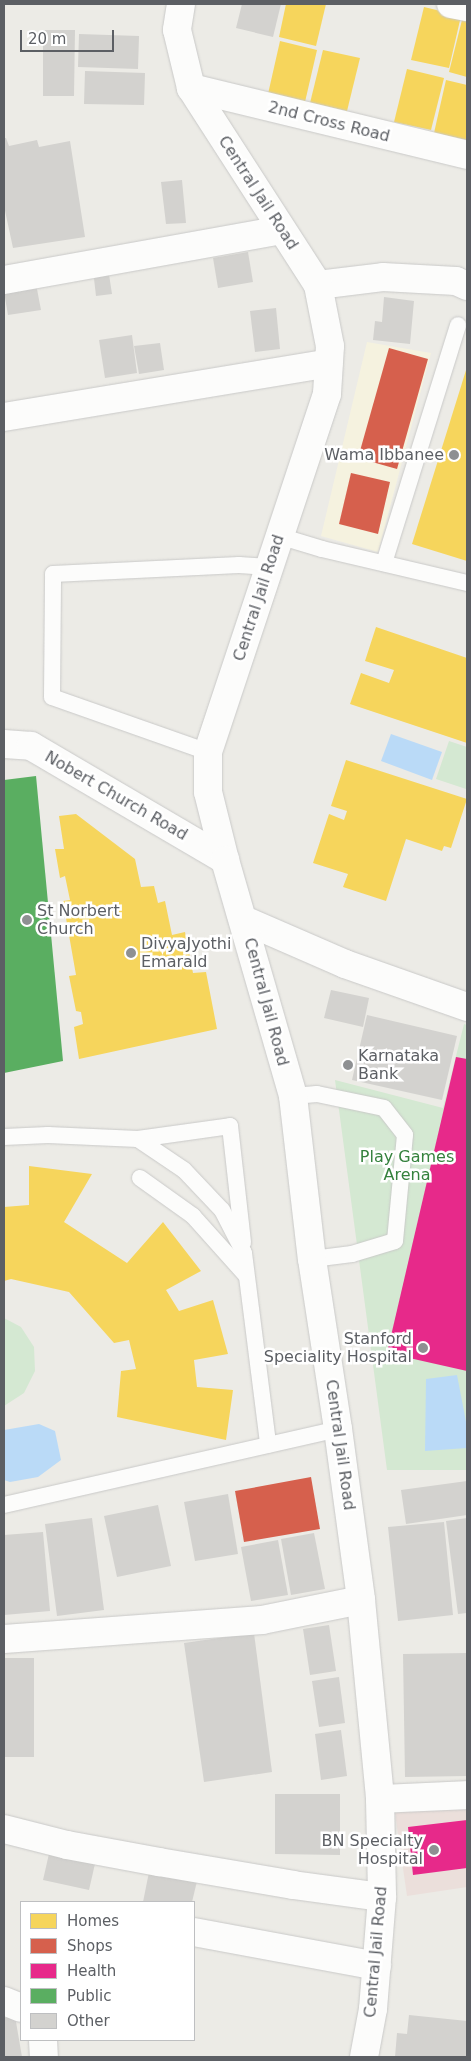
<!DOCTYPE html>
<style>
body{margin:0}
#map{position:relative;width:471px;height:2061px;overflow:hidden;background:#ecebe6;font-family:"DejaVu Sans",sans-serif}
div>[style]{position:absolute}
.commercial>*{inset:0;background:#f5f2df}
.medical>*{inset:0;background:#ebdfdb}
.green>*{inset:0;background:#d4e8d2}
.water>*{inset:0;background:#badaf7}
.homes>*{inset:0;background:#f6d55c}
.shops>*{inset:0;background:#d6604d}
.health>*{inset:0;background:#e7298a}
.public>*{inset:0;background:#5aae61}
.building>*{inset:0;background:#d3d2cf}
.roads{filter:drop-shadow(0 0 1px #c9c9c8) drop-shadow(0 0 1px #c9c9c8)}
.lane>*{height:16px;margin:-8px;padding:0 8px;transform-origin:8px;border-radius:8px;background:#fcfcfb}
.street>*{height:28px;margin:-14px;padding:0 14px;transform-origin:14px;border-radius:14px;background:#fcfcfb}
.secondary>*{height:28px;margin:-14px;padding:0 14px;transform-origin:14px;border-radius:14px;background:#fcfcfb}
.dots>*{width:14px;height:14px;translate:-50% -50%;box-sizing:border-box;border:2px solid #fff;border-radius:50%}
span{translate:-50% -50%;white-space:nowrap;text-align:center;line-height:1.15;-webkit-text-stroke:5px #fff;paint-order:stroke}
.street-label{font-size:16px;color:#5c5f64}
.poi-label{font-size:16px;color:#5c5f64}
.right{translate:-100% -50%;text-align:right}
.left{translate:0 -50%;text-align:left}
.park-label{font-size:16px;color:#35823d}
.frame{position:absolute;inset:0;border:5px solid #5c5f64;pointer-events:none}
.legend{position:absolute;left:20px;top:1901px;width:175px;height:140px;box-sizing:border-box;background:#fff;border:1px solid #bebfc1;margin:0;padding:6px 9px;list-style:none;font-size:15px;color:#5c5f64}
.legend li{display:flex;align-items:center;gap:10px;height:25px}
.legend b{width:25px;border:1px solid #bebfc1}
.scale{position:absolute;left:20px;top:30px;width:94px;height:22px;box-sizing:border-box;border:2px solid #5c5f64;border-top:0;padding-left:6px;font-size:15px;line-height:18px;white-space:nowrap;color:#5c5f64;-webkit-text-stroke:4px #fff;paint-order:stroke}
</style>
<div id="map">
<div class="commercial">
<div style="clip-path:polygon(367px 342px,431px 353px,378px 552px,321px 536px)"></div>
</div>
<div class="medical">
<div style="clip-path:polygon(467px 1803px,467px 1887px,407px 1896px,395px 1813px)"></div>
</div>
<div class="green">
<div style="clip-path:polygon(449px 741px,467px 747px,466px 789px,436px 779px)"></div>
<div style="clip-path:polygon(464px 1024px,467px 1025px,467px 1470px,387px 1470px,335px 1080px,443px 1108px)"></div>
<div style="clip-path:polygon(4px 1318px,21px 1327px,34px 1347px,35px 1371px,24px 1393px,4px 1406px)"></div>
</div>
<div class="water">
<div style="clip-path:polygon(391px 734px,442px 752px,432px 780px,381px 761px)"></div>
<div style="clip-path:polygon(457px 1375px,467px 1427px,467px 1448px,425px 1451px,426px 1379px)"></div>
<div style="clip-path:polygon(39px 1424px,55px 1431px,61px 1460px,38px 1477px,10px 1482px,4px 1480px,4px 1430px)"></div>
</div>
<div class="homes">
<div style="clip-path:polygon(286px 4px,326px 4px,316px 46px,279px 37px)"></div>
<div style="clip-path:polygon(424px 7px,461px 16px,449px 68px,411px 60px)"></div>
<div style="clip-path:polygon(462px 20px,467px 21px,467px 77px,449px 72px)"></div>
<div style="clip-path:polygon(280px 41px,317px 50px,305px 102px,268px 94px)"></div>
<div style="clip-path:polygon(323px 50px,360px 58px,347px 111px,310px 103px)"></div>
<div style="clip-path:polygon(407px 69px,444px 78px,431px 130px,394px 122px)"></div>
<div style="clip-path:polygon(446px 80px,467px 85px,467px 140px,434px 133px)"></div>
<div style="clip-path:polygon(467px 367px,467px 561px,412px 544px)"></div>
<div style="clip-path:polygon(376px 627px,467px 658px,467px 743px,350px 704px,361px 673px,389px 683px,394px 670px,365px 661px)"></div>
<div style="clip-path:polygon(346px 760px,467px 799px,451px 848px,444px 846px,442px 851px,406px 839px,386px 901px,343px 887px,348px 874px,313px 863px,329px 814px,344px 820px,347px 811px,331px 806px)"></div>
<div style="clip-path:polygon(76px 814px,135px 859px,141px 887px,154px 886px,158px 903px,165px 901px,172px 935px,185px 932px,193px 973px,206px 972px,217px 1029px,79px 1059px,74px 1027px,83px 1024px,81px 1012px,76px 1011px,69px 976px,76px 975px,63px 901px,70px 900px,65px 876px,60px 878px,55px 849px,64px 849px,59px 816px)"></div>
<div style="clip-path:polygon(29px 1166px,92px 1174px,64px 1222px,127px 1263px,163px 1222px,201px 1271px,166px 1290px,179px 1311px,213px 1300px,228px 1354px,194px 1360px,197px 1387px,233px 1390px,226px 1440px,117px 1417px,121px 1371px,136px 1369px,129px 1340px,114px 1343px,69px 1292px,11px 1279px,4px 1281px,4px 1207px,29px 1205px)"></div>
</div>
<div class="shops">
<div style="clip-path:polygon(389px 348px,428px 359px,397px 469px,358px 458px)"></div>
<div style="clip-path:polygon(351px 473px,390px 482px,378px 534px,339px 524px)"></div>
<div style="clip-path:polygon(311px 1477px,320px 1529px,244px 1542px,235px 1491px)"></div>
</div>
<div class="health">
<div style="clip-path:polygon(456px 1057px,467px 1059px,467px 1371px,387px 1353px)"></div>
<div style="clip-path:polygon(467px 1820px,467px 1868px,413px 1875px,408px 1827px)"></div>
</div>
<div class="public">
<div style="clip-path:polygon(36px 776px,63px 1061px,4px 1073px,4px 780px)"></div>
</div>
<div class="building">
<div style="clip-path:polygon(242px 4px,281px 4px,273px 37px,236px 28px)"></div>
<div style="clip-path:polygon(43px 30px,75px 30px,74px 96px,43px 96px)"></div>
<div style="clip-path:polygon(79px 34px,139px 36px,138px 69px,78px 67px)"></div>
<div style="clip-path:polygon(85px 71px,145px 73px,144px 105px,84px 104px)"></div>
<div style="clip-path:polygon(4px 138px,6px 138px,9px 146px,37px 140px,39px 147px,70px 141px,85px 237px,13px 248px,4px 206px)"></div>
<div style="clip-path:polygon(182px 180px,186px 223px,166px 224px,161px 182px)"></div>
<div style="clip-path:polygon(248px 252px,253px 282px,218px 288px,213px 258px)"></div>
<div style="clip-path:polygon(108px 268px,112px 294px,96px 296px,93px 270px)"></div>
<div style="clip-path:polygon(36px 284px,41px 310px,8px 315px,4px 292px)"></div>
<div style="clip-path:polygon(384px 297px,414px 301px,410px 344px,373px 340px,375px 321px,382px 322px)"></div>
<div style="clip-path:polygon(276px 308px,280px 349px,255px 352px,250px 311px)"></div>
<div style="clip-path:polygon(132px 335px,137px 373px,105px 378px,99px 340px)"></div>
<div style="clip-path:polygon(160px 343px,164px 370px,139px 374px,134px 346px)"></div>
<div style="clip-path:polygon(331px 990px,369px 998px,363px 1027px,324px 1018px)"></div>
<div style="clip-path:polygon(367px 1015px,457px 1036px,442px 1100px,352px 1080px)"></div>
<div style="clip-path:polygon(467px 1481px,467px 1515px,406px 1524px,401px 1490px)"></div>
<div style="clip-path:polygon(228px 1494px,238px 1554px,195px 1561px,184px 1502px)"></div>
<div style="clip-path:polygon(158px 1505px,171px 1566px,117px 1577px,104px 1516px)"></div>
<div style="clip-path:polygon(92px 1518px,104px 1610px,57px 1616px,45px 1524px)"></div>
<div style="clip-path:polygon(467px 1518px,467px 1613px,458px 1614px,446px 1521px)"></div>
<div style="clip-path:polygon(444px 1522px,453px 1615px,398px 1621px,388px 1527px)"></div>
<div style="clip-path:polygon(43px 1532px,50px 1611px,4px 1615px,4px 1535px)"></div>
<div style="clip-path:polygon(314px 1533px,325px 1589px,291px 1595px,281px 1539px)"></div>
<div style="clip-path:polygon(278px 1540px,288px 1595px,251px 1601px,241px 1547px)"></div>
<div style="clip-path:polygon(329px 1625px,336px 1671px,310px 1675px,303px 1629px)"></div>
<div style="clip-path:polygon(254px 1633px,272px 1772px,204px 1782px,184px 1643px)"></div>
<div style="clip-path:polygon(467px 1653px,467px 1776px,405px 1777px,403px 1654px)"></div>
<div style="clip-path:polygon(4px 1658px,34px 1658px,34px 1757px,4px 1757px)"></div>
<div style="clip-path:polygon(339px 1677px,345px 1723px,319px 1727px,312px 1681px)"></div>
<div style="clip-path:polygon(341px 1730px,347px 1776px,321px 1780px,315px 1734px)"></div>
<div style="clip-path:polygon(275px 1794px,340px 1794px,340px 1855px,275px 1854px)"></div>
<div style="clip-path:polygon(51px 1845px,97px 1855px,89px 1890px,43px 1880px)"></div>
<div style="clip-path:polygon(150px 1867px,198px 1877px,192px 1902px,143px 1902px)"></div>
<div style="clip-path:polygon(409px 2015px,467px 2021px,466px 2057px,395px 2057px,397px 2033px,407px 2034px)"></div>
<div style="clip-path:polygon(15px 2016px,22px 2057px,4px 2057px,4px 2018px)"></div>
</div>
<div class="roads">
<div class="lane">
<div style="left:279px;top:536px;width:45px;rotate:16.8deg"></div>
<div style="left:322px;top:549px;width:149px;rotate:13.2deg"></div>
<div style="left:384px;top:563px;width:249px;rotate:-72.7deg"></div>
<div style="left:208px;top:752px;width:165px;rotate:-160.6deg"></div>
<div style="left:52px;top:697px;width:123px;rotate:-89.5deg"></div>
<div style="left:53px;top:574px;width:186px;rotate:-2.8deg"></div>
<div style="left:239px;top:565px;width:30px;rotate:4deg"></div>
<div style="left:293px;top:1096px;width:24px;rotate:-5deg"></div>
<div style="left:317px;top:1094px;width:68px;rotate:11.8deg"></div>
<div style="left:384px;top:1108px;width:34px;rotate:52deg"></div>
<div style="left:405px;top:1135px;width:106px;rotate:95.4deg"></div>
<div style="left:395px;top:1241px;width:45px;rotate:163.2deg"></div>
<div style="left:352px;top:1254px;width:40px;rotate:172.9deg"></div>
<div style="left:4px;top:1137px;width:44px;rotate:-2.6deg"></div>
<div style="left:48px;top:1135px;width:90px;rotate:2.5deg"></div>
<div style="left:138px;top:1139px;width:55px;rotate:34deg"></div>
<div style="left:184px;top:1170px;width:55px;rotate:46.5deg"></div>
<div style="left:222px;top:1210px;width:48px;rotate:62.9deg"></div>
<div style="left:244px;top:1253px;width:193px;rotate:82.8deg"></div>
<div style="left:138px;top:1139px;width:93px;rotate:-8deg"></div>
<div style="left:230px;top:1126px;width:117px;rotate:83.6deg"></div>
<div style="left:140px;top:1178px;width:65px;rotate:35.6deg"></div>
<div style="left:193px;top:1216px;width:79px;rotate:48.1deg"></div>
<div style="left:4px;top:1505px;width:343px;rotate:-12.8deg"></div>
</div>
<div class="street">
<div style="left:451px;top:4px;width:16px;rotate:11deg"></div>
<div style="left:191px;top:88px;width:284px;rotate:13.6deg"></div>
<div style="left:4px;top:280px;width:281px;rotate:-10.2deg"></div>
<div style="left:318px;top:285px;width:65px;rotate:-7deg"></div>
<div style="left:383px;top:277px;width:73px;rotate:3.1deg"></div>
<div style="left:456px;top:281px;width:12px;rotate:24deg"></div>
<div style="left:4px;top:417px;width:329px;rotate:-9.4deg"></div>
<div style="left:4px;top:744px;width:27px;rotate:4deg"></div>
<div style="left:31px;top:746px;width:225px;rotate:30.4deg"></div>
<div style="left:244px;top:920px;width:110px;rotate:23.5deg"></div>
<div style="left:345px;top:964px;width:129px;rotate:19.4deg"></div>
<div style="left:4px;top:1639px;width:259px;rotate:-4.2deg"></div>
<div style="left:262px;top:1620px;width:101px;rotate:-11.4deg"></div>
<div style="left:380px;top:1799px;width:87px;rotate:-2.6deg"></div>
<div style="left:4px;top:1829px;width:65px;rotate:14.3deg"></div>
<div style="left:67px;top:1845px;width:94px;rotate:10.5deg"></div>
<div style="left:159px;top:1862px;width:136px;rotate:9.7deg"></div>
<div style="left:293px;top:1885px;width:90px;rotate:7.7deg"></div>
<div style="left:194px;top:1932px;width:186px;rotate:10.5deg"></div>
<div style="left:4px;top:2001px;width:18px;rotate:22deg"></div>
<div style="left:43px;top:2040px;width:17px;rotate:87deg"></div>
</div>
<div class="secondary">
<div style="left:181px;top:4px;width:26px;rotate:99deg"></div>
<div style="left:177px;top:30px;width:60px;rotate:76.4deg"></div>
<div style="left:191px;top:88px;width:234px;rotate:57.2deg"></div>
<div style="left:318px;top:285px;width:62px;rotate:78.9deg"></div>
<div style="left:330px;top:346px;width:48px;rotate:93.6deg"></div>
<div style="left:327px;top:394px;width:377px;rotate:108.4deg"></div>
<div style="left:208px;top:752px;width:40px;rotate:90deg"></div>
<div style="left:208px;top:792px;width:70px;rotate:76deg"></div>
<div style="left:225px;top:860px;width:246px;rotate:73.9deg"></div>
<div style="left:293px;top:1096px;width:164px;rotate:83.4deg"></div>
<div style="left:312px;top:1259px;width:172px;rotate:81.3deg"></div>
<div style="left:338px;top:1429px;width:173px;rotate:82.3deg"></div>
<div style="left:361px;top:1600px;width:200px;rotate:84.5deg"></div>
<div style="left:380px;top:1799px;width:98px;rotate:88.8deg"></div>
<div style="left:382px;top:1897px;width:112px;rotate:94.6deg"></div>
<div style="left:373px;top:2009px;width:49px;rotate:100.6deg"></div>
</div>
</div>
<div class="dots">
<div style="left:454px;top:455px;background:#8e9092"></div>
<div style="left:27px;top:920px;background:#8e9092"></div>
<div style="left:131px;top:953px;background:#8e9092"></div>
<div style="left:348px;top:1065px;background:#8e9092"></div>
<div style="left:423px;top:1348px;background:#8e9092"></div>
<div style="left:434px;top:1850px;background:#8e9092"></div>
</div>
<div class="street-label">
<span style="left:329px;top:122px;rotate:14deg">2nd Cross Road</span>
<span style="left:258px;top:193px;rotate:57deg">Central Jail Road</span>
<span style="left:259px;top:598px;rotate:-72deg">Central Jail Road</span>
<span style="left:116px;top:796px;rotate:30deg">Nobert Church Road</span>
<span style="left:266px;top:1002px;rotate:75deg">Central Jail Road</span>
<span style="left:340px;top:1445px;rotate:82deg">Central Jail Road</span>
<span style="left:376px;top:1952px;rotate:-85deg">Central Jail Road</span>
</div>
<div class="poi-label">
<span class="right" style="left:444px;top:455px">Wama Ibbanee</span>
<span class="left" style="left:37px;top:920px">St Norbert<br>Church</span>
<span class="left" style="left:141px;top:953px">DivyaJyothi<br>Emarald</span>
<span class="left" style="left:358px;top:1065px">Karnataka<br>Bank</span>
<span class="right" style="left:412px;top:1348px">Stanford<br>Speciality Hospital</span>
<span class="right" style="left:423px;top:1850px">BN Specialty<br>Hospital</span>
</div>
<div class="park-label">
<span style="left:407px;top:1166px">Play Games<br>Arena</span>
</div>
<div class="frame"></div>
<ul class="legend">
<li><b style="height:14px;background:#f6d55c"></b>Homes</li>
<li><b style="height:14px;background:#d6604d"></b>Shops</li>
<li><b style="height:14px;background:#e7298a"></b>Health</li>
<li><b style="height:14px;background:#5aae61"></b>Public</li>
<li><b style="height:14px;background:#d3d2cf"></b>Other</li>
</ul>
<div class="scale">20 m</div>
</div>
